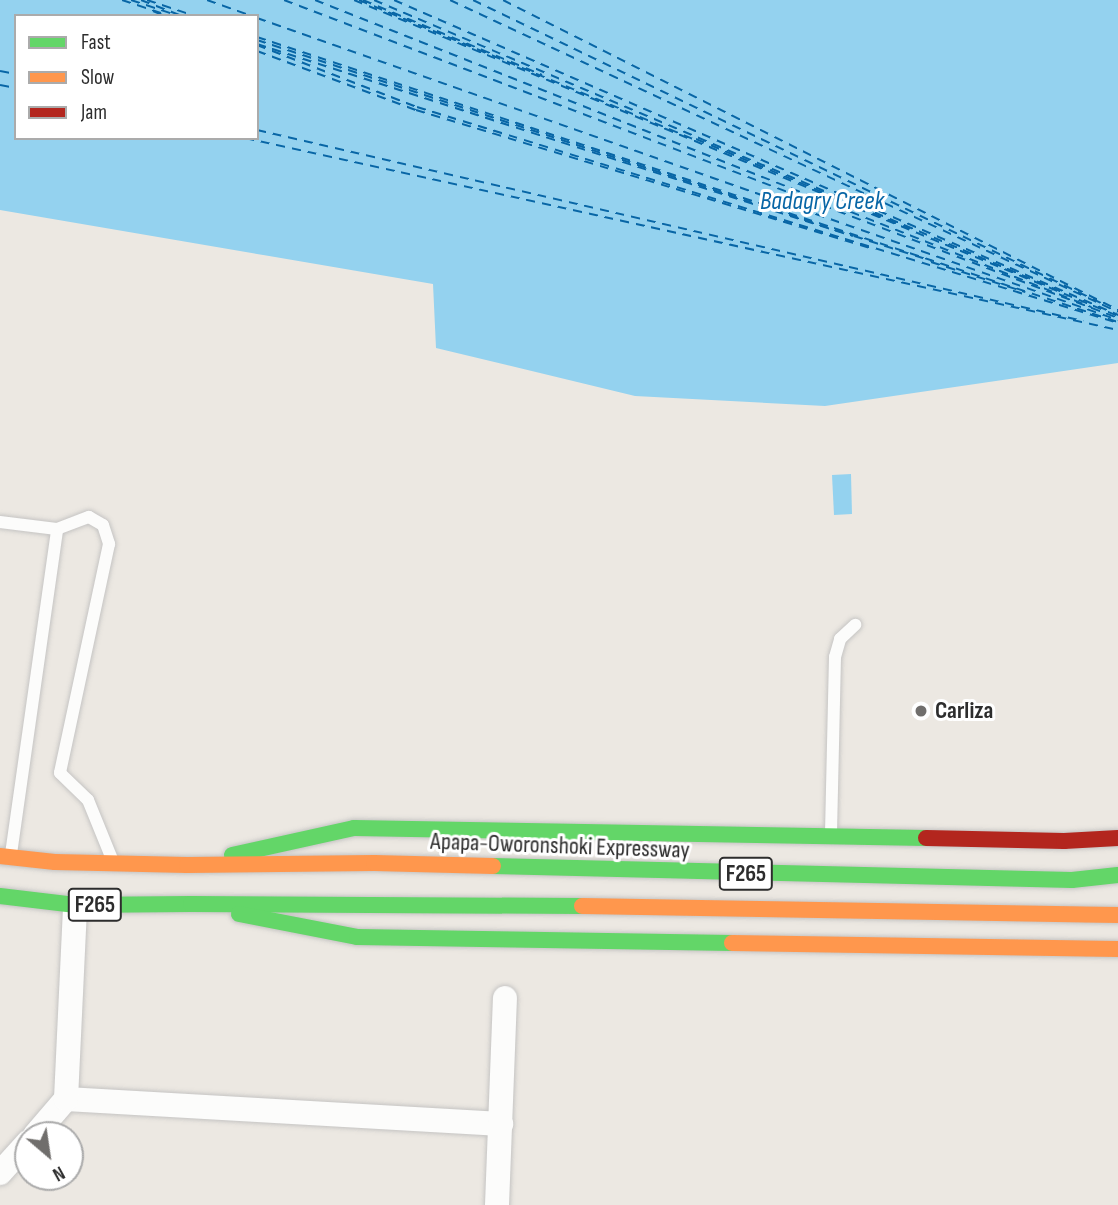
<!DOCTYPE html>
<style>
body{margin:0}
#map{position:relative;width:1118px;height:1205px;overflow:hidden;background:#ece8e2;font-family:"Sofia Sans Condensed",sans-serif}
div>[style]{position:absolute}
.water>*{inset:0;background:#94d2ef}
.ferry>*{height:2px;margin-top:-1px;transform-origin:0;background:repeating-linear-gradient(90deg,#0866a6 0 9px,transparent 0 16px)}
.roads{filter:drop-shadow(0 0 2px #c5c4c3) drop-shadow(0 0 2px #c5c4c3)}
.lane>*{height:12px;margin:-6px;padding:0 6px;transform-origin:6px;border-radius:6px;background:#fcfcfb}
.street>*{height:24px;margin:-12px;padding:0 12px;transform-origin:12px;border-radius:12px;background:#fcfcfb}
.fast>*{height:16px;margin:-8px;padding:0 8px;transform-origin:8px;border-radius:8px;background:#63d668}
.slow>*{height:16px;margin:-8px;padding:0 8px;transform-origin:8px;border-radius:8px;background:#ff974d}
.jam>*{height:16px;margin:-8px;padding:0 8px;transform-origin:8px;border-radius:8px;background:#b3261e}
.dots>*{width:19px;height:19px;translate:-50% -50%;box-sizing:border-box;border:4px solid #fff;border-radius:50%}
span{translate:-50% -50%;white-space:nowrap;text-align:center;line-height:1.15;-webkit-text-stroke:6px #fff;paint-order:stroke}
.shield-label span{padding:2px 5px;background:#fff;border:2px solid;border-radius:5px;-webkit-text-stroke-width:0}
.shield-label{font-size:23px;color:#2d2d2d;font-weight:700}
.poi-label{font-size:24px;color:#2d2d2d;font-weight:700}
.left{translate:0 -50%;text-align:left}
.street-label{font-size:24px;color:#2d2d2d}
.water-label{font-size:26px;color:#0866a6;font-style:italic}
.legend{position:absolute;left:14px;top:14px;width:245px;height:126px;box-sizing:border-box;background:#fff;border:2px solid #ababab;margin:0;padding:9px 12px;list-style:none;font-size:21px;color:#2d2d2d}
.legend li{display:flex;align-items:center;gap:14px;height:35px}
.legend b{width:35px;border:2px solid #ababab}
.north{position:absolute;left:14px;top:1121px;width:70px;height:70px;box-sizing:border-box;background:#fff;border:2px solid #ababab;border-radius:50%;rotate:151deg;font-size:19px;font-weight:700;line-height:28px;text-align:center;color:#2d2d2d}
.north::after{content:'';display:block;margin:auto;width:24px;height:32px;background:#706e6c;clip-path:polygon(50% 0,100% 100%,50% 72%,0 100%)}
</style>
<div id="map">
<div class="water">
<div style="clip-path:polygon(evenodd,0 0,1118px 0,1118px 363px,825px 406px,635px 396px,436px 348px,433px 284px,0 210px,0 0,16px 16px,257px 16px,257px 138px,16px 138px,16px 16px)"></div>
<div style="clip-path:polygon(851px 474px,852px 514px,834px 515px,832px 475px)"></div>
</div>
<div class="ferry">
<div style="left:122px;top:0;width:51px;rotate:18.4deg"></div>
<div style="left:131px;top:0;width:51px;rotate:18.4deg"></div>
<div style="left:141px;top:0;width:44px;rotate:21.3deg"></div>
<div style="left:147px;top:0;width:51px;rotate:18.4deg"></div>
<div style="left:207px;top:0;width:48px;rotate:19.6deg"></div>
<div style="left:284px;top:0;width:893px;rotate:20.87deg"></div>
<div style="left:315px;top:0;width:835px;rotate:21.58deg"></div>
<div style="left:354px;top:0;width:827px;rotate:22.47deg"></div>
<div style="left:359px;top:0;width:366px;rotate:22.6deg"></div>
<div style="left:363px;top:0;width:194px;rotate:22.7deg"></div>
<div style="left:374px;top:0;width:747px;rotate:23deg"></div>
<div style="left:394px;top:0;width:790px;rotate:23.51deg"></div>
<div style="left:450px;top:0;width:737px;rotate:25.04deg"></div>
<div style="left:473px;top:0;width:697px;rotate:25.76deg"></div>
<div style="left:503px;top:0;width:689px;rotate:26.75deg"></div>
<div style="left:153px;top:11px;width:13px;rotate:23deg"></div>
<div style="left:257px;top:18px;width:912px;rotate:19.33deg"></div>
<div style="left:257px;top:37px;width:907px;rotate:18.32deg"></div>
<div style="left:257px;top:40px;width:628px;rotate:18.18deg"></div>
<div style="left:257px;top:44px;width:625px;rotate:17.88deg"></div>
<div style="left:257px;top:45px;width:172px;rotate:21.2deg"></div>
<div style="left:417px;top:107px;width:734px;rotate:17.13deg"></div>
<div style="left:257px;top:51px;width:170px;rotate:20.4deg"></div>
<div style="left:416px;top:110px;width:478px;rotate:16.9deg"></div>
<div style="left:0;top:71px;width:16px;rotate:11deg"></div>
<div style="left:0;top:85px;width:16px;rotate:11deg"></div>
<div style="left:257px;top:130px;width:848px;rotate:13.02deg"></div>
<div style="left:245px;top:138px;width:894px;rotate:12.4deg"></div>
<div style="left:696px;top:139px;width:232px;rotate:22.8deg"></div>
<div style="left:854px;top:236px;width:82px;rotate:17.8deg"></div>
<div style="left:931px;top:262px;width:99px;rotate:17.7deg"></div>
</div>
<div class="roads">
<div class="lane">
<div style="left:0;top:522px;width:57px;rotate:7deg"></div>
<div style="left:57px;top:529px;width:34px;rotate:-21deg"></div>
<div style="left:89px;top:517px;width:16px;rotate:30deg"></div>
<div style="left:103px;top:525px;width:20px;rotate:72deg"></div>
<div style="left:109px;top:544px;width:234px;rotate:102.1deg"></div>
<div style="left:60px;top:773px;width:39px;rotate:44deg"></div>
<div style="left:88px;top:800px;width:64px;rotate:67.9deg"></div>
<div style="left:831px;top:833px;width:176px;rotate:-88.7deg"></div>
<div style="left:835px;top:657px;width:19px;rotate:-74deg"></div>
<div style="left:840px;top:639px;width:21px;rotate:-43deg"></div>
<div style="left:11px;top:854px;width:328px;rotate:-81.9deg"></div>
</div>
<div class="street">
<div style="left:66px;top:1099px;width:436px;rotate:3.3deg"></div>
<div style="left:35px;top:1135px;width:48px;rotate:-49.3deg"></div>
<div style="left:66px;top:1099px;width:194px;rotate:-87.3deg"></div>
<div style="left:0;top:1173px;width:42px;rotate:-47.9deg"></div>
<div style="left:497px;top:1205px;width:207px;rotate:-87.8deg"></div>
</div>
<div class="fast">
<div style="left:232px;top:855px;width:125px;rotate:-12.5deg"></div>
<div style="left:354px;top:828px;width:572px;rotate:1deg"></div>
<div style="left:493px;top:866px;width:579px;rotate:1.39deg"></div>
<div style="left:1072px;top:880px;width:46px;rotate:-6.2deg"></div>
<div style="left:0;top:896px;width:76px;rotate:6.8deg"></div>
<div style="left:75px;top:905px;width:116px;rotate:-0.5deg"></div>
<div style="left:191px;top:904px;width:391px;rotate:0.3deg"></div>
<div style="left:239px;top:914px;width:120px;rotate:11deg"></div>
<div style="left:357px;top:937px;width:375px;rotate:0.9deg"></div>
</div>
<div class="slow">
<div style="left:0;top:856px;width:55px;rotate:6.2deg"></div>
<div style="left:55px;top:862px;width:132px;rotate:1.3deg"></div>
<div style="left:187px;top:865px;width:187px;rotate:-0.6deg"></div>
<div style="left:374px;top:863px;width:119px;rotate:1.4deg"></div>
<div style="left:582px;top:906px;width:536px;rotate:0.96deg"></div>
<div style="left:732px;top:943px;width:386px;rotate:0.9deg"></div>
</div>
<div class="jam">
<div style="left:926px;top:838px;width:138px;rotate:1.2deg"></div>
<div style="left:1064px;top:841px;width:54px;rotate:-3.2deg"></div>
</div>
</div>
<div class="dots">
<div style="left:921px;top:711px;background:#706e6c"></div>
</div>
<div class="shield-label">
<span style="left:746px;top:874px">F265</span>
<span style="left:95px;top:905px">F265</span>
</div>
<div class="poi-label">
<span class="left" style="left:935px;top:711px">Carliza</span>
</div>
<div class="street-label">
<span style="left:560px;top:846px;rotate:2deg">Apapa-Oworonshoki Expressway</span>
</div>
<div class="water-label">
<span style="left:822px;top:202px">Badagry Creek</span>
</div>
<ul class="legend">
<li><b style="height:9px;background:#63d668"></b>Fast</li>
<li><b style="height:9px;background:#ff974d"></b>Slow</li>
<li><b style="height:9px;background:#b3261e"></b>Jam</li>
</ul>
<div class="north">N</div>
</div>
